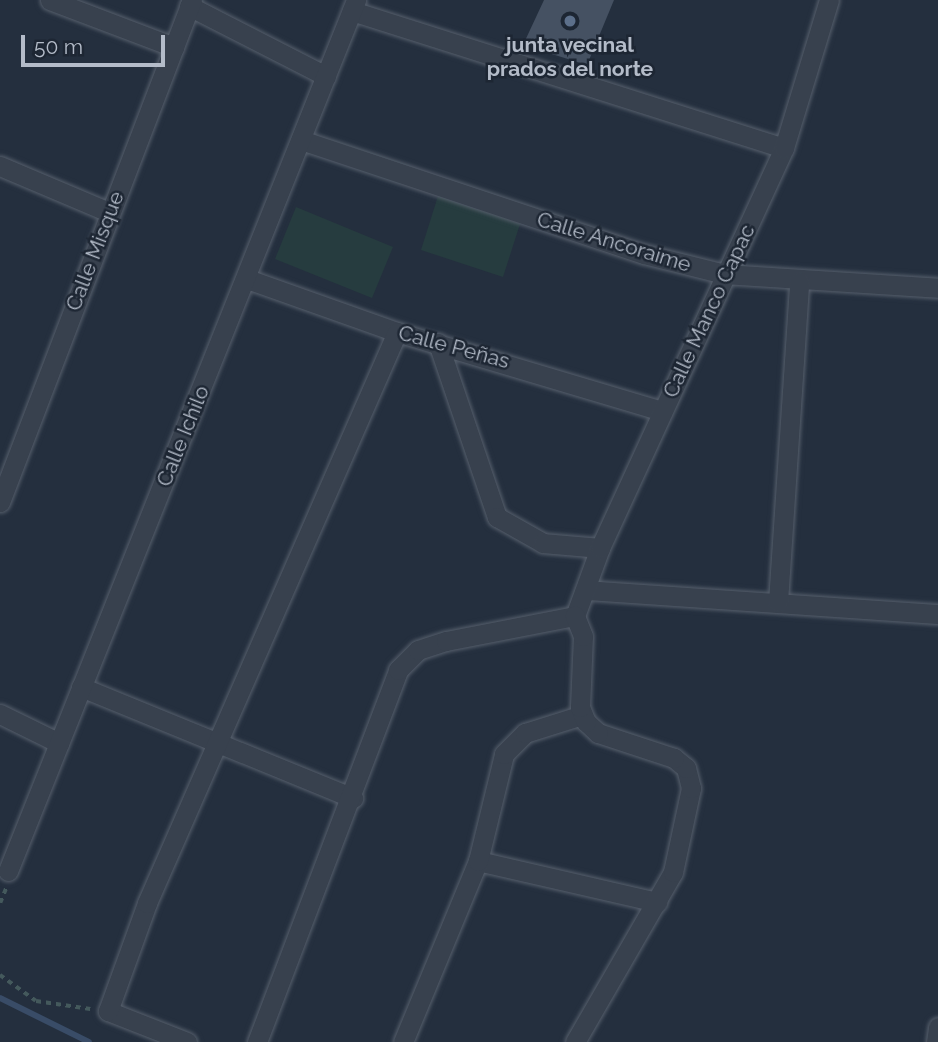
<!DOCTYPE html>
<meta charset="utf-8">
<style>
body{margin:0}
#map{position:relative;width:938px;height:1042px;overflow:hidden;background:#242f3e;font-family:Raleway,sans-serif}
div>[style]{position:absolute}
.green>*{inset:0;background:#263c3f}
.stream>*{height:6px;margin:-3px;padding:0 3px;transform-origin:3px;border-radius:3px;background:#394c67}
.building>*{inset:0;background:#455162}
.path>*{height:3.5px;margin-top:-1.75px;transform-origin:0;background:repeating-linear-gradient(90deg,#44595c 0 5px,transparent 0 10px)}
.roads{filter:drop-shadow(0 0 2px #565f6c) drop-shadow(0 0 2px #565f6c)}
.minor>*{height:19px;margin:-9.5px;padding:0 9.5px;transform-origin:9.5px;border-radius:9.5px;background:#38414e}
.dots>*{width:19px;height:19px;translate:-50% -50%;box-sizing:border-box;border:4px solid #1d2633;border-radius:50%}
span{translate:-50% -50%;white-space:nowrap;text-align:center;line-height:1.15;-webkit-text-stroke:5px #1d2633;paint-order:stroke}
.poi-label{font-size:21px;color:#b4bcc9;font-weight:700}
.street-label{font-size:21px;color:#b4bcc9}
.scale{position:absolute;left:21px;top:35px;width:144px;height:32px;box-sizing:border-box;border:4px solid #b4bcc9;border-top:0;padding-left:9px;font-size:21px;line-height:24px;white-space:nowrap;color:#b4bcc9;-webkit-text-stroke:5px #1d2633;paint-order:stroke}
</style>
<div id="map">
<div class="green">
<div style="clip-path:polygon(438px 196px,520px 224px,503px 277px,421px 250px)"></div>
<div style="clip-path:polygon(296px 207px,393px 247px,372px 298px,275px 259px)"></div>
</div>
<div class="stream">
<div style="left:0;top:998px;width:99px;rotate:26.3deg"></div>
</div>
<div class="building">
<div style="clip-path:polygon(544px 0,614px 0,587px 65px,523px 45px)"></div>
</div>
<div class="path">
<div style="left:0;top:903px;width:16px;rotate:-68deg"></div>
<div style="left:0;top:975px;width:44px;rotate:35.8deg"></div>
<div style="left:36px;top:1001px;width:55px;rotate:8.4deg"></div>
</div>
<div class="roads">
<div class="minor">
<div style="left:50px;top:0;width:133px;rotate:20.8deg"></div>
<div style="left:189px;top:6px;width:154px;rotate:27.1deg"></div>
<div style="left:352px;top:11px;width:453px;rotate:17.6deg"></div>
<div style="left:301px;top:140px;width:361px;rotate:18.4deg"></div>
<div style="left:644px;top:254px;width:82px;rotate:14deg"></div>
<div style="left:724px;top:274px;width:214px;rotate:3.7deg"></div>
<div style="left:0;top:166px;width:118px;rotate:22.9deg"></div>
<div style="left:247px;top:279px;width:159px;rotate:19.5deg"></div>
<div style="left:397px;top:332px;width:277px;rotate:16.6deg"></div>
<div style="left:438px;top:343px;width:184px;rotate:71.3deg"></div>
<div style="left:497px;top:517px;width:53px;rotate:29.5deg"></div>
<div style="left:543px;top:543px;width:57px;rotate:5deg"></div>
<div style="left:0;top:502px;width:537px;rotate:-69.07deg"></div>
<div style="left:586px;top:590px;width:353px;rotate:3.9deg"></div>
<div style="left:778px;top:602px;width:321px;rotate:-86.2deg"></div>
<div style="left:575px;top:616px;width:72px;rotate:-69.8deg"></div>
<div style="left:600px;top:548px;width:440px;rotate:-65.3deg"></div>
<div style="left:784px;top:148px;width:155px;rotate:-73.1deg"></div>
<div style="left:81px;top:687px;width:294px;rotate:22.2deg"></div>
<div style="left:0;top:714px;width:66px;rotate:26.2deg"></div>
<div style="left:478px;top:861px;width:184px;rotate:12.9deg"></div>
<div style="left:8px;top:871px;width:938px;rotate:-68.22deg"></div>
<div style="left:187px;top:1042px;width:85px;rotate:-158.6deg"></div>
<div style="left:108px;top:1011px;width:115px;rotate:-70.1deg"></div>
<div style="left:147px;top:903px;width:623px;rotate:-66.35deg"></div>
<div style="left:257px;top:1042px;width:398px;rotate:-69.2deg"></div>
<div style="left:398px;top:670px;width:28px;rotate:-45deg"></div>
<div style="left:418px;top:650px;width:29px;rotate:-18deg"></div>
<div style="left:446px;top:641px;width:131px;rotate:-11deg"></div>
<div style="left:403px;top:1042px;width:196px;rotate:-67.5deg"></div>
<div style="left:478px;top:861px;width:110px;rotate:-76.3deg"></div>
<div style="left:504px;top:754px;width:30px;rotate:-45deg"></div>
<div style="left:525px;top:733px;width:60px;rotate:-17.5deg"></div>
<div style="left:575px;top:1042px;width:196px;rotate:-60deg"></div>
<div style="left:673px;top:872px;width:86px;rotate:-77.9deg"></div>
<div style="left:691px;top:788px;width:21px;rotate:-104deg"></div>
<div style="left:686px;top:768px;width:16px;rotate:-140deg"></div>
<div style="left:674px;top:758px;width:80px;rotate:-161.8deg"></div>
<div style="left:598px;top:733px;width:16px;rotate:-137deg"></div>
<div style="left:586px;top:722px;width:16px;rotate:-112deg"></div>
<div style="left:580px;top:707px;width:71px;rotate:-87.6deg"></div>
<div style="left:583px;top:636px;width:22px;rotate:-112deg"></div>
<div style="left:936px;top:1042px;width:15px;rotate:-82deg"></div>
</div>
</div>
<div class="dots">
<div style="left:570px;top:21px;background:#5c6f8a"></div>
</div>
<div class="poi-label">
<span style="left:570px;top:57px">junta vecinal<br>prados del norte</span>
</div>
<div class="street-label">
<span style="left:614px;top:242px;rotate:17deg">Calle Ancoraime</span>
<span style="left:95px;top:251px;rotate:-69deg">Calle Misque</span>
<span style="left:709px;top:311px;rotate:-65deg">Calle Manco Capac</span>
<span style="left:454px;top:347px;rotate:15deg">Calle Peñas</span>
<span style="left:183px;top:436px;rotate:-68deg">Calle Ichilo</span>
</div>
<div class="scale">50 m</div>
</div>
